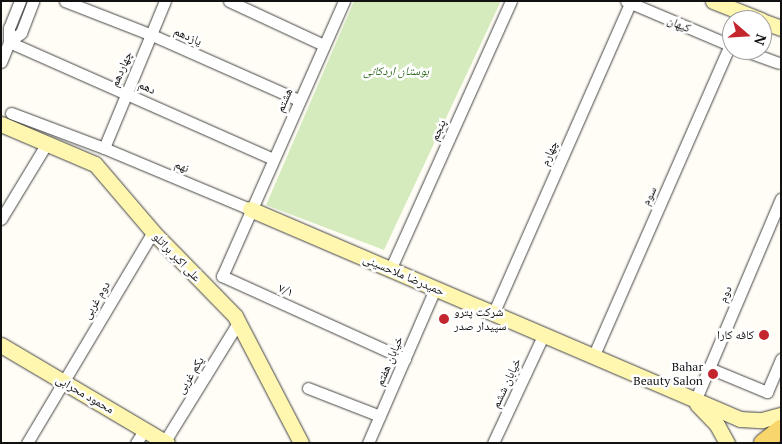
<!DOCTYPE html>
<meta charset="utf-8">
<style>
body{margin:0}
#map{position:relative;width:782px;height:444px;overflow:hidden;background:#fffdf5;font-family:"PT Serif","Noto Naskh Arabic",serif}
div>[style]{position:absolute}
.green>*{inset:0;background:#d5ebbd}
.roads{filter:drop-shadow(0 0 1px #444) drop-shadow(0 0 1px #444)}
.street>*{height:11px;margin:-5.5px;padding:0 5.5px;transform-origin:5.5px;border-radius:5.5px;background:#fff}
.secondary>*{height:15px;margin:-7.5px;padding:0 7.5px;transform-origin:7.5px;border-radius:7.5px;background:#fff6b0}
.primary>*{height:18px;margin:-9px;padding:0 9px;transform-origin:9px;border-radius:9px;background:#f9d66b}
.dots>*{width:14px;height:14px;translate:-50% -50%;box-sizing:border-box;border:2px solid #fff;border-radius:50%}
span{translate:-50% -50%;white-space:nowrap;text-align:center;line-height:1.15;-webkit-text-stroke:5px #fff;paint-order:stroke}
.street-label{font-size:12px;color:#111}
.park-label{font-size:12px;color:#2f6b1f;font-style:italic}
.poi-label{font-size:12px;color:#111}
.left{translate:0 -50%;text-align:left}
.right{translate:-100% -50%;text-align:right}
.frame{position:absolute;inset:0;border:2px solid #111;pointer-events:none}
.north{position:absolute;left:722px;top:10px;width:50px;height:50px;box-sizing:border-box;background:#fff;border:1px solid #a0a0a0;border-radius:50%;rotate:109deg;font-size:14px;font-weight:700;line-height:20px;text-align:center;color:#111}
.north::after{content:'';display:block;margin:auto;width:18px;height:22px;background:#c4262e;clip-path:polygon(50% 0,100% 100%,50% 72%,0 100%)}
</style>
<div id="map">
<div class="green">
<div style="clip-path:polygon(354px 1px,501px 1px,384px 250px,266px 205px)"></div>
</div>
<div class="roads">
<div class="street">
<div style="left:65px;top:1px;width:93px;rotate:21.3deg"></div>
<div style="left:152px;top:35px;width:161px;rotate:23.9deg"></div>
<div style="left:229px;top:1px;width:105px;rotate:24.9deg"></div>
<div style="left:344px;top:1px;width:301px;rotate:113.9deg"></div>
<div style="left:222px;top:276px;width:201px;rotate:24.4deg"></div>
<div style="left:626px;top:1px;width:115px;rotate:23deg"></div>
<div style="left:9px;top:42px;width:289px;rotate:23.9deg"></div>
<div style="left:9px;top:42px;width:15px;rotate:-37deg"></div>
<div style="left:21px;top:33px;width:34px;rotate:-69deg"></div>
<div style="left:743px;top:50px;width:37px;rotate:20deg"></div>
<div style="left:1px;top:62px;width:22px;rotate:-68deg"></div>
<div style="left:9px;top:42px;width:14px;rotate:-90deg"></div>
<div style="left:9px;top:28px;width:29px;rotate:-68deg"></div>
<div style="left:11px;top:113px;width:99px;rotate:20.6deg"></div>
<div style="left:104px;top:148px;width:158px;rotate:22.7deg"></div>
<div style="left:104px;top:148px;width:159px;rotate:-67.5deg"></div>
<div style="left:1px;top:219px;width:89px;rotate:-58.8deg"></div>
<div style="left:390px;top:270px;width:295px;rotate:-65.8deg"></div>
<div style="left:493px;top:314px;width:340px;rotate:-66.2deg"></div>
<div style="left:593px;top:357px;width:341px;rotate:-66.3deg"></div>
<div style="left:709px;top:368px;width:63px;rotate:22.5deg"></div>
<div style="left:767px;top:392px;width:36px;rotate:-67deg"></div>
<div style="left:308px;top:388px;width:77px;rotate:21.3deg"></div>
<div style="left:695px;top:401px;width:220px;rotate:-67deg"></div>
<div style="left:165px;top:441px;width:139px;rotate:-58.3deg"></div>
<div style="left:27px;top:443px;width:246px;rotate:-59.2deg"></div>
<div style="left:136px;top:443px;width:17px;rotate:-57deg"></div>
<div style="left:368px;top:443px;width:168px;rotate:-66.5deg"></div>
<div style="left:493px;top:443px;width:118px;rotate:-65deg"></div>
</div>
<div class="secondary">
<div style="left:713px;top:1px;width:52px;rotate:21.6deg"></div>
<div style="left:762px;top:21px;width:20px;rotate:20deg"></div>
<div style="left:1px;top:124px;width:102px;rotate:23.1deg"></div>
<div style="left:95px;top:164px;width:89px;rotate:49.5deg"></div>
<div style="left:153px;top:232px;width:117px;rotate:45.7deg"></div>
<div style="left:235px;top:316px;width:143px;rotate:62.5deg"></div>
<div style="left:250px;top:209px;width:533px;rotate:23.2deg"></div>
<div style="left:740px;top:419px;width:22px;rotate:3deg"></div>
<div style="left:762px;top:420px;width:20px;rotate:-15deg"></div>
<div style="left:1px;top:345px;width:193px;rotate:30.6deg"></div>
<div style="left:697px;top:404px;width:29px;rotate:46deg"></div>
<div style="left:717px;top:425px;width:21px;rotate:61deg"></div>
</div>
<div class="primary">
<div style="left:763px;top:443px;width:23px;rotate:-38deg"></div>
</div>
</div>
<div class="dots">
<div style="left:444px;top:319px;background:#c4262e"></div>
<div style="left:764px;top:335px;background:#c4262e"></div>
<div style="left:713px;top:374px;background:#c4262e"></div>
</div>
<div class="street-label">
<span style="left:679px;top:24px;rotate:23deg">کیهان</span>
<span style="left:188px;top:36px;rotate:24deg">یازدهم</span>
<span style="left:121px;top:69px;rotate:-66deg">چهاردهم</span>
<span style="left:147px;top:87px;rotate:24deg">دهم</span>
<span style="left:284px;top:100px;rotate:-66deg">هشتم</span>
<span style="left:438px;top:130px;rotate:-66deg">پنجم</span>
<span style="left:549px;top:153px;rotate:-66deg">چهارم</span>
<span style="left:182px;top:166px;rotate:23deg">نهم</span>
<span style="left:649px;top:196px;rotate:-66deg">سوم</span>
<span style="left:177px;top:257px;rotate:46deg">علی اکبر براتلو</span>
<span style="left:404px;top:275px;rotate:23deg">حمیدرضا ملاحسینی</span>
<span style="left:286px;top:290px;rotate:24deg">۷/۱</span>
<span style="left:725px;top:294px;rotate:-67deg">دوم</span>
<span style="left:96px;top:300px;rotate:-59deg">دوم غربی</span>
<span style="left:389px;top:361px;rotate:-67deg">خیابان هفتم</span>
<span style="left:190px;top:375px;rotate:-58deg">یکم غربی</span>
<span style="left:506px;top:383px;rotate:-65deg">خیابان ششم</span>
<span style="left:85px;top:394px;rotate:30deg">محمود محرابی</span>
</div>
<div class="park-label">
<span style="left:396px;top:71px">بوستان اردکانی</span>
</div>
<div class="poi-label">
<span class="left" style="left:454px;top:319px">شرکت پترو<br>سپیدار صدر</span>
<span class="right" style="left:754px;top:335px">کافه کارا</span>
<span class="right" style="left:703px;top:374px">Bahar<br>Beauty Salon</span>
</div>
<div class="frame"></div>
<div class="north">N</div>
</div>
